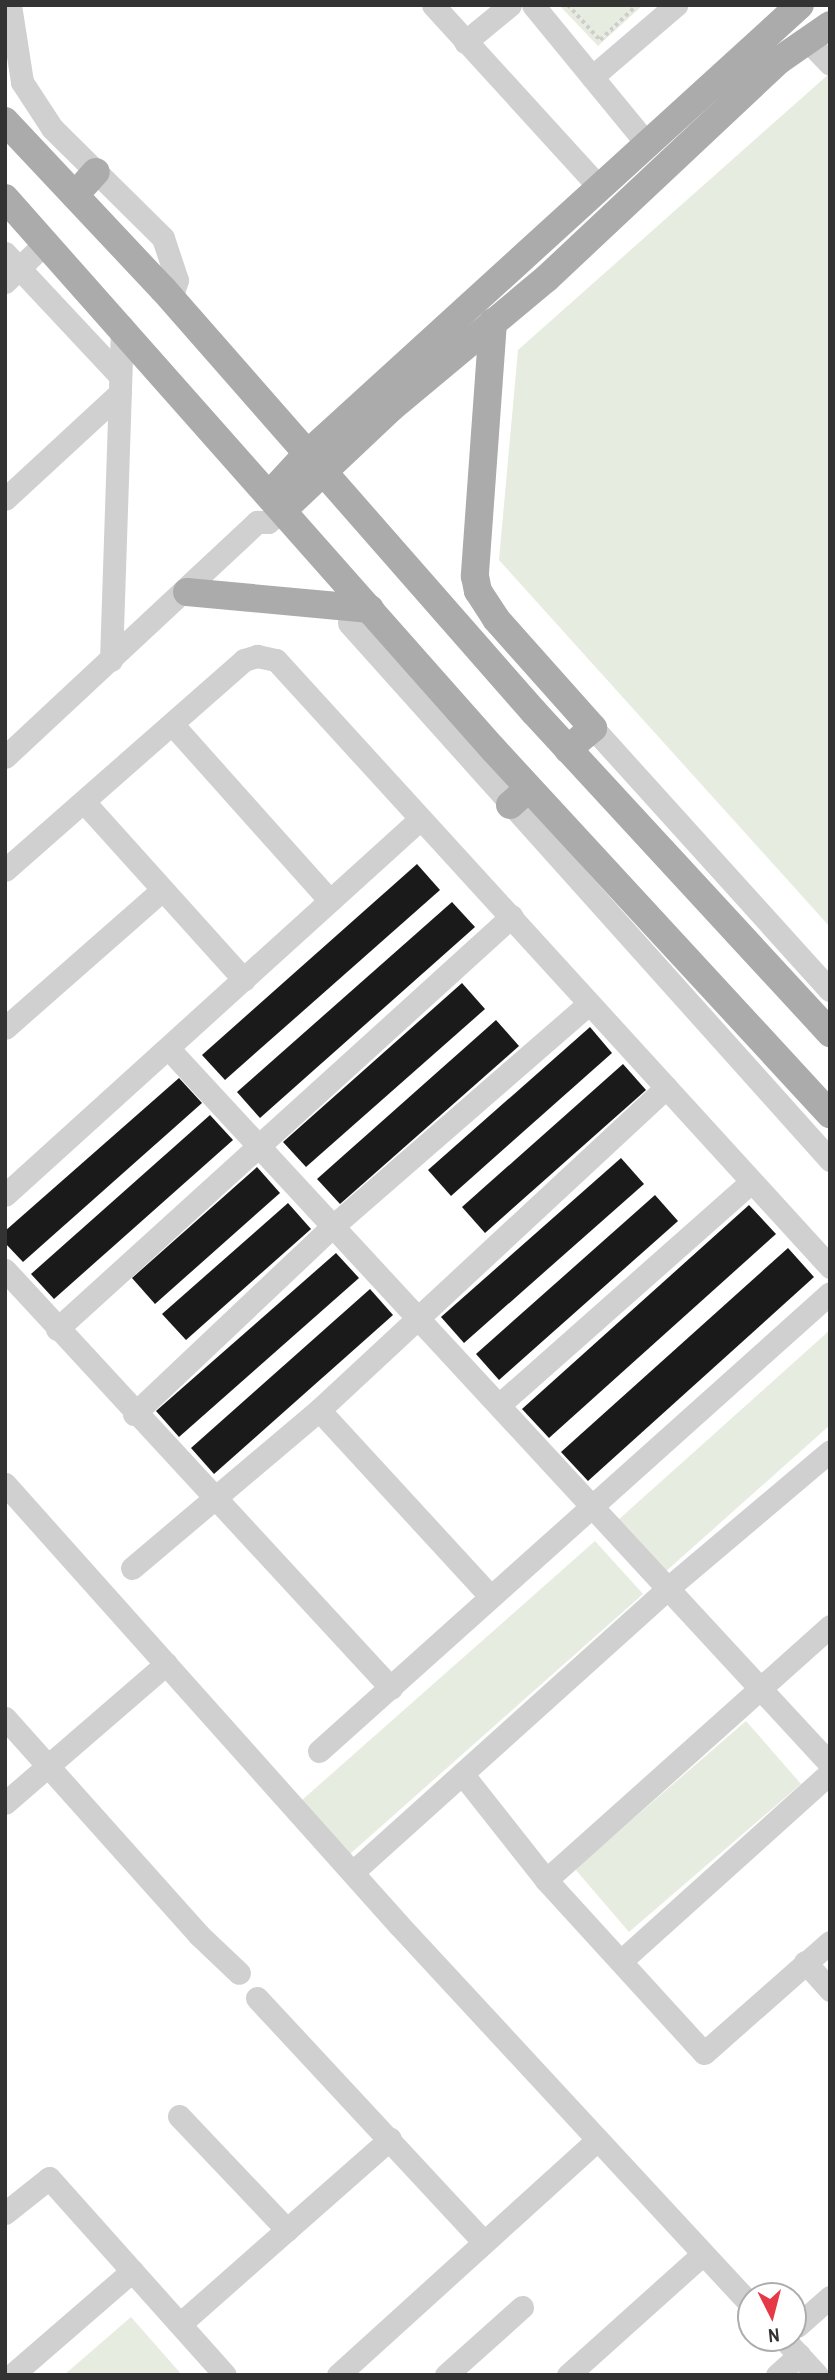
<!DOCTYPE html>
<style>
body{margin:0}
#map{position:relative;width:835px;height:2380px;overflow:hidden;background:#fff;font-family:"Archivo Narrow",sans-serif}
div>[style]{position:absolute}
.green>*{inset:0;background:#e6ecdf}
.building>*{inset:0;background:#1a1a1a}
.path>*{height:3.5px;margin-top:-1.75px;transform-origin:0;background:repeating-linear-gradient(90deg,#cdcdcd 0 3.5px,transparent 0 7px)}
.minor>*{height:23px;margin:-11.5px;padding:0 11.5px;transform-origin:11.5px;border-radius:11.5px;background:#d0d0d0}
.major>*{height:28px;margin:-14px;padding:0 14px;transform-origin:14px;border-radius:14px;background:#ababab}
span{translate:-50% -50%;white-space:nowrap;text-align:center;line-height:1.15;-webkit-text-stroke:7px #fff;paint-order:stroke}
.frame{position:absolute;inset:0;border:7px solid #333;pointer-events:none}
.north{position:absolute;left:737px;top:2282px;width:70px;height:70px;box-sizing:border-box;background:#fff;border:2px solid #adadad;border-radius:50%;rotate:174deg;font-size:19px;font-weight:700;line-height:28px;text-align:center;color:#333}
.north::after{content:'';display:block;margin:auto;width:24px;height:32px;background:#e63946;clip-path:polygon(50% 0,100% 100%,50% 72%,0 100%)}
</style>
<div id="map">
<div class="green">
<div style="clip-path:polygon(559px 5px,643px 5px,598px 46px)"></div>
<div style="clip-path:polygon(830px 73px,830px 927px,499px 560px,518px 350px)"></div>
<div style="clip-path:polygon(830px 1330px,830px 1425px,664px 1573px,617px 1521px)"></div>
<div style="clip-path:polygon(595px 1541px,643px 1594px,350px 1854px,302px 1800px)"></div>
<div style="clip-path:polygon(746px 1721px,801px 1784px,629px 1932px,575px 1869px)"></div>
<div style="clip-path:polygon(131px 2317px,182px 2375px,64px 2375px)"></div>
</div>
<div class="building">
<div style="clip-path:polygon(417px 864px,440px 890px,225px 1080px,202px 1055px)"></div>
<div style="clip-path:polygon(452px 902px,475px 927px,260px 1118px,237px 1092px)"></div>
<div style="clip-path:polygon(462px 983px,485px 1009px,306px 1167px,283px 1142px)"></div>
<div style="clip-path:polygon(496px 1020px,519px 1046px,340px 1204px,317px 1179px)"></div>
<div style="clip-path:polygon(590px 1027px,612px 1053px,451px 1196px,428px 1170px)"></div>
<div style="clip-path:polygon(623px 1064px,646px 1090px,485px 1233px,462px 1207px)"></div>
<div style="clip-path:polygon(179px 1078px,202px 1103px,23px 1262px,5px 1243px,5px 1231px)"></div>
<div style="clip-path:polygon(210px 1115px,233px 1140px,54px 1299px,31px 1274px)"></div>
<div style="clip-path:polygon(621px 1158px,644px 1184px,464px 1343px,441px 1317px)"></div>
<div style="clip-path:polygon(257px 1167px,280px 1193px,155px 1304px,132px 1278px)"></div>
<div style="clip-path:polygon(655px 1195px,678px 1221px,499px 1380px,476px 1354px)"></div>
<div style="clip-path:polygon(288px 1203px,311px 1229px,186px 1340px,162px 1314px)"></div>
<div style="clip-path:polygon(749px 1205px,776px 1234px,549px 1438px,522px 1409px)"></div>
<div style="clip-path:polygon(788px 1248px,814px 1277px,588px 1481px,561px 1452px)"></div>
<div style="clip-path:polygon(336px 1253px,359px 1278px,179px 1437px,156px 1411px)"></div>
<div style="clip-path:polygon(370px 1289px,393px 1315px,214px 1474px,191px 1448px)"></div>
</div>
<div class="path">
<div style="left:568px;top:5px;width:47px;rotate:47.6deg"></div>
<div style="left:600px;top:40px;width:51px;rotate:-43.4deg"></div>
</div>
<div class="minor">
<div style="left:10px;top:5px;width:78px;rotate:81.1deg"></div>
<div style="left:22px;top:82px;width:55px;rotate:56.9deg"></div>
<div style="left:52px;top:128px;width:156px;rotate:44.7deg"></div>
<div style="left:163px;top:238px;width:44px;rotate:71.6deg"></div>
<div style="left:177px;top:280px;width:20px;rotate:108deg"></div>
<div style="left:433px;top:5px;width:246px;rotate:47.6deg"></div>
<div style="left:533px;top:5px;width:180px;rotate:50.6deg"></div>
<div style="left:807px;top:40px;width:33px;rotate:46deg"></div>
<div style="left:465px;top:42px;width:58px;rotate:-39.4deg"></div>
<div style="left:592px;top:77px;width:111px;rotate:-40.6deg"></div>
<div style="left:5px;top:253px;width:168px;rotate:46.9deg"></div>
<div style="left:5px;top:282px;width:56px;rotate:-44.3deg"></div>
<div style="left:5px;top:499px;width:156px;rotate:-42.7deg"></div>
<div style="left:349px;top:623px;width:721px;rotate:48.15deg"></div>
<div style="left:111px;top:660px;width:334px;rotate:-88.1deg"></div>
<div style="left:172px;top:724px;width:237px;rotate:48.2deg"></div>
<div style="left:593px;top:728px;width:353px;rotate:47.9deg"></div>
<div style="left:5px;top:757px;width:345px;rotate:-43deg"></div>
<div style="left:257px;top:522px;width:11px"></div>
<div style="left:268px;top:522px;width:21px;rotate:-39deg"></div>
<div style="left:84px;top:802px;width:239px;rotate:48deg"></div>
<div style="left:5px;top:870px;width:318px;rotate:-41.3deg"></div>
<div style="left:244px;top:660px;width:14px;rotate:-17deg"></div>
<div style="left:257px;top:656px;width:19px;rotate:12deg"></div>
<div style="left:276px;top:660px;width:822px;rotate:47.61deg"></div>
<div style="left:5px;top:1028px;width:209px;rotate:-41.3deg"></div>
<div style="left:168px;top:1048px;width:975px;rotate:47.24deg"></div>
<div style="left:5px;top:1195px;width:559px;rotate:-42.17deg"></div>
<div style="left:5px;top:1270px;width:569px;rotate:47.28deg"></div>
<div style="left:57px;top:1329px;width:614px;rotate:-42.23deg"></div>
<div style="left:499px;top:1405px;width:334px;rotate:-41.5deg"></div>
<div style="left:319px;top:1410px;width:251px;rotate:47.4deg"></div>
<div style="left:134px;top:1414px;width:274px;rotate:-43.4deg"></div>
<div style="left:333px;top:1226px;width:338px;rotate:-41deg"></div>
<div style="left:5px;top:1484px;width:591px;rotate:48.22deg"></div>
<div style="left:399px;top:1925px;width:518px;rotate:47.19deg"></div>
<div style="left:132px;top:1568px;width:245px;rotate:-40.2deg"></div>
<div style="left:319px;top:1410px;width:474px;rotate:-42.9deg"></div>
<div style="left:5px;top:1718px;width:291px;rotate:48.2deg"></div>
<div style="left:199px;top:1935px;width:55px;rotate:43.5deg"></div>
<div style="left:319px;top:1751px;width:686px;rotate:-41.87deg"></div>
<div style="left:464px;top:1776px;width:132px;rotate:51.7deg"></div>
<div style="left:546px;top:1880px;width:234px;rotate:47.6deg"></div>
<div style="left:704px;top:2053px;width:168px;rotate:-41.4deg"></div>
<div style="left:5px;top:1803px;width:213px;rotate:-40.8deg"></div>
<div style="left:354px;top:1871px;width:423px;rotate:-42deg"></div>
<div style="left:668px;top:1588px;width:212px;rotate:-40.2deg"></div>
<div style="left:546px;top:1880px;width:381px;rotate:-41.8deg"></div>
<div style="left:621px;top:1961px;width:281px;rotate:-42deg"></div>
<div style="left:805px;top:1962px;width:38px;rotate:48deg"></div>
<div style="left:257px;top:1998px;width:333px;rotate:47.1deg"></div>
<div style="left:179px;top:2116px;width:157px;rotate:46.5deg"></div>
<div style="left:5px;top:2213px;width:56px;rotate:-38.5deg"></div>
<div style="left:49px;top:2178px;width:264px;rotate:48.2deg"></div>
<div style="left:180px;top:2324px;width:280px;rotate:-41.4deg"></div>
<div style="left:797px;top:2326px;width:44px;rotate:-41.3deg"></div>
<div style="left:783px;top:2338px;width:50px;rotate:47.4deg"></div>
<div style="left:12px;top:2375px;width:159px;rotate:-40.9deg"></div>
<div style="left:338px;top:2375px;width:348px;rotate:-42.2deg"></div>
<div style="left:446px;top:2375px;width:102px;rotate:-41.8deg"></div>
<div style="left:568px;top:2375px;width:181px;rotate:-41.9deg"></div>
<div style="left:777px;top:2375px;width:30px;rotate:-42deg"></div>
</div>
<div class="major">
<div style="left:5px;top:121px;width:231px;rotate:46.8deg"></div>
<div style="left:163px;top:289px;width:563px;rotate:48.75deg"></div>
<div style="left:534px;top:712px;width:437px;rotate:47.3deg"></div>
<div style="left:75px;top:195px;width:31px;rotate:-48deg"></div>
<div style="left:5px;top:198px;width:736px;rotate:48.47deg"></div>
<div style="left:493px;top:749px;width:497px;rotate:47.3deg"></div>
<div style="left:493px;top:322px;width:255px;rotate:94.1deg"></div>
<div style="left:475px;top:576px;width:15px;rotate:79deg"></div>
<div style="left:478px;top:591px;width:33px;rotate:57deg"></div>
<div style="left:496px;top:619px;width:146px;rotate:48.3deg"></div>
<div style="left:593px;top:728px;width:33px;rotate:140deg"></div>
<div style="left:270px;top:494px;width:53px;rotate:-47.3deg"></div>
<div style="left:306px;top:455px;width:668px;rotate:-42.33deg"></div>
<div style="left:284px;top:509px;width:147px;rotate:-43.3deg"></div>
<div style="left:391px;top:408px;width:203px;rotate:-39.8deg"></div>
<div style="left:547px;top:278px;width:317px;rotate:-43.2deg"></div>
<div style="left:778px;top:61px;width:63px;rotate:-34.7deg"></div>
<div style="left:187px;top:592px;width:184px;rotate:5.3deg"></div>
<div style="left:510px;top:805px;width:25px;rotate:-42deg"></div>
</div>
<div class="frame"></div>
<div class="north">N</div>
</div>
